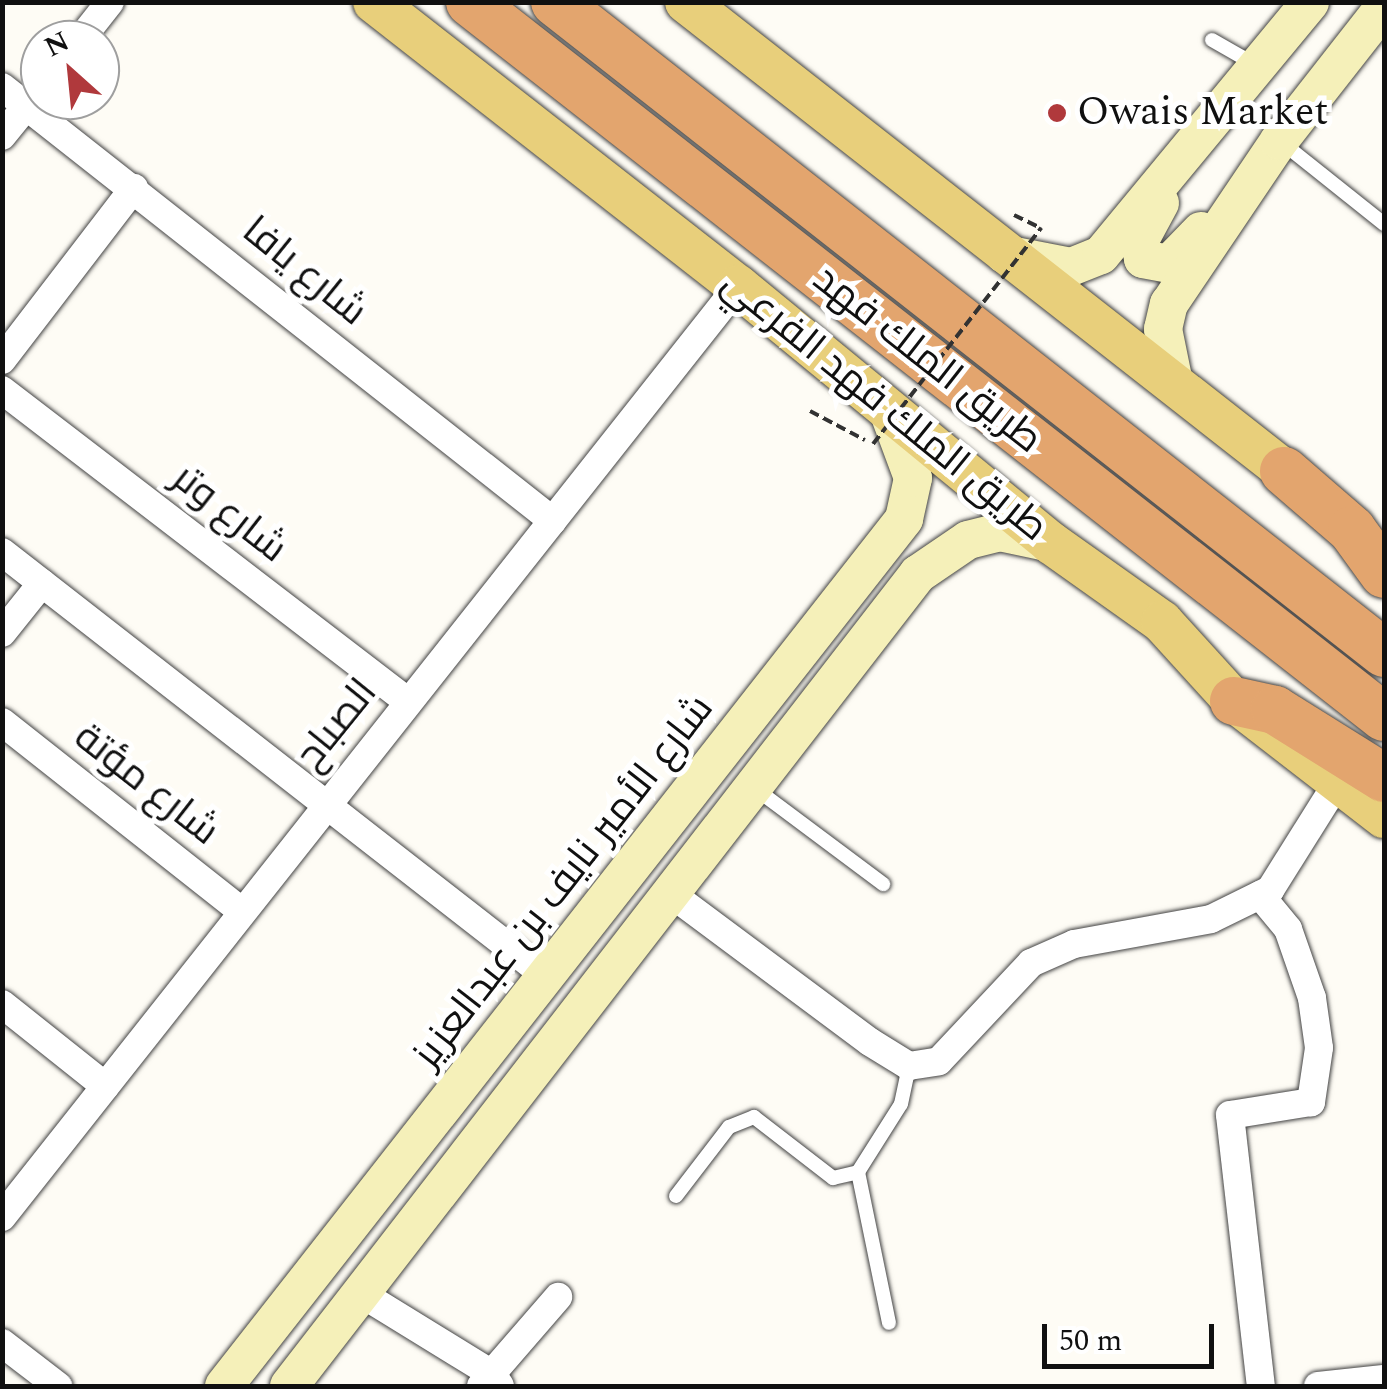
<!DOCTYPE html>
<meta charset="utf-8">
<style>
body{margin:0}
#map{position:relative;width:1387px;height:1389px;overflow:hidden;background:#fefcf5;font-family:Spectral,Cairo,serif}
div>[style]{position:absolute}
.path>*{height:4px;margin-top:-2px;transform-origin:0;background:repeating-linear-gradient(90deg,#323232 0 10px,transparent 0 15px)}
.roads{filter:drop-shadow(0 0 2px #434343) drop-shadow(0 0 2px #434343)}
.lane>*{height:14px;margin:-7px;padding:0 7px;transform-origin:7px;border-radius:7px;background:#fff}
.street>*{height:28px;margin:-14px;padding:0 14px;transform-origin:14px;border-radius:14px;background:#fff}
.secondary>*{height:38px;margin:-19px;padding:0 19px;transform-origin:19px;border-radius:19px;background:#f5f0b9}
.primary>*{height:42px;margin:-21px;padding:0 21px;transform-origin:21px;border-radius:21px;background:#e8cf7b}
.highway>*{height:48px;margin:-24px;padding:0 24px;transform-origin:24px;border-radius:24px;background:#e3a56e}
.path-bridge>*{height:4px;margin-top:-2px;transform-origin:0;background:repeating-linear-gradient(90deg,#323232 0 10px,transparent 0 15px)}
.dots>*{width:28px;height:28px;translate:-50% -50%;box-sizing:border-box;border:5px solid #fff;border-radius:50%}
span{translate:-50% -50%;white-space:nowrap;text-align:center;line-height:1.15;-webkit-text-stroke:10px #fff;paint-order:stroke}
.poi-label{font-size:40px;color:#101010}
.left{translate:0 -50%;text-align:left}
.street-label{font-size:40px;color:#101010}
.frame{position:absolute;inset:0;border:5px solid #101010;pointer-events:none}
.north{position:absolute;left:20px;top:20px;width:100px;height:100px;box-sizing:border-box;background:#fff;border:2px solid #9f9f9f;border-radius:50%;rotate:333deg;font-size:28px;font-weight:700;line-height:40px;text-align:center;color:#101010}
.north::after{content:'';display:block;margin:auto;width:35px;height:45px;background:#b0393c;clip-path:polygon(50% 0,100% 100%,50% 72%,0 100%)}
.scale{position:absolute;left:1042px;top:1324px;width:172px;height:45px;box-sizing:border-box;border:5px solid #101010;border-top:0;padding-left:12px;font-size:30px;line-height:35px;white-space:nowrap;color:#101010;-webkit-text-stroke:8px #fff;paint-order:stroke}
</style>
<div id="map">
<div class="path">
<div style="left:1014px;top:215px;width:30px;rotate:26deg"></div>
<div style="left:810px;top:411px;width:62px;rotate:27.8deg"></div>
</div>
<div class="roads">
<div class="lane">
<div style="left:1212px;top:40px;width:48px;rotate:29.7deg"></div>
<div style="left:1280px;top:141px;width:133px;rotate:38.6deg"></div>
<div style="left:756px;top:789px;width:159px;rotate:36.8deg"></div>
<div style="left:858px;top:1172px;width:154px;rotate:78.4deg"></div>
<div style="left:676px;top:1196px;width:87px;rotate:-52.5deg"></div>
<div style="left:729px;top:1127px;width:27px;rotate:-22deg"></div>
<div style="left:754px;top:1117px;width:100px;rotate:37.7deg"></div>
<div style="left:833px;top:1178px;width:26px;rotate:-13deg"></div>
<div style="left:858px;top:1172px;width:80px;rotate:-57.7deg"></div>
<div style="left:901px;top:1104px;width:39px;rotate:-78deg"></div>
</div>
<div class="street">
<div style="left:80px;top:40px;width:48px;rotate:-51.7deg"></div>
<div style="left:2px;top:87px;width:701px;rotate:38.23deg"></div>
<div style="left:2px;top:136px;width:60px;rotate:-51deg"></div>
<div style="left:2px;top:360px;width:217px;rotate:-52.5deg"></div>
<div style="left:2px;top:390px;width:511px;rotate:37.52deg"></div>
<div style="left:2px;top:552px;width:690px;rotate:37.93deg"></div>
<div style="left:2px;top:633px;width:64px;rotate:-51.3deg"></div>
<div style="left:2px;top:722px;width:303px;rotate:38.3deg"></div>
<div style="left:1260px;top:895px;width:44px;rotate:50.5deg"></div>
<div style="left:1288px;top:929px;width:73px;rotate:70.8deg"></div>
<div style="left:1312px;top:998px;width:50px;rotate:82deg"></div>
<div style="left:1319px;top:1048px;width:55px;rotate:98.4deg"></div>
<div style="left:1311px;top:1102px;width:82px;rotate:170.9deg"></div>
<div style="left:1230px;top:1115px;width:273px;rotate:83.5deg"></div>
<div style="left:674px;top:896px;width:244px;rotate:36.7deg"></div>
<div style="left:870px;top:1042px;width:46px;rotate:31.6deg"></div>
<div style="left:909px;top:1066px;width:30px;rotate:-9deg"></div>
<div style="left:939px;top:1061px;width:134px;rotate:-46.8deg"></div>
<div style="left:1031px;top:963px;width:47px;rotate:-23.8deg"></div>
<div style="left:1074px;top:944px;width:139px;rotate:-10.3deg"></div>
<div style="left:1211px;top:919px;width:66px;rotate:-26.2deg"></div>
<div style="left:1270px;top:890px;width:126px;rotate:-57.9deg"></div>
<div style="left:2px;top:1004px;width:132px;rotate:38.5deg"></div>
<div style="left:2px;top:1217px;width:1187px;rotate:-51.67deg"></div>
<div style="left:362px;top:1294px;width:153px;rotate:31.6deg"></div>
<div style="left:492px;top:1374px;width:14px;rotate:56deg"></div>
<div style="left:2px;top:1343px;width:71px;rotate:37.5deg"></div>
<div style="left:481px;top:1386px;width:118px;rotate:-49.1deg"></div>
<div style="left:1318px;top:1386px;width:66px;rotate:-6.1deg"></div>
</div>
<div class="secondary">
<div style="left:1160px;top:203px;width:42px;rotate:118.4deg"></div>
<div style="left:1140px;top:240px;width:19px;rotate:81deg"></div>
<div style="left:1143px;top:259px;width:26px;rotate:11deg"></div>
<div style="left:1169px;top:264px;width:46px;rotate:-45.9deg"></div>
<div style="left:1004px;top:254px;width:68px;rotate:11deg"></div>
<div style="left:1071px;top:267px;width:32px;rotate:-22deg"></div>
<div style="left:1101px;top:255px;width:328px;rotate:-50.4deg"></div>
<div style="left:1173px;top:378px;width:50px;rotate:-101.5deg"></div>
<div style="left:1163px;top:329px;width:26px;rotate:-77deg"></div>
<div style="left:1169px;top:304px;width:197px;rotate:-56deg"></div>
<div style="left:1279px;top:141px;width:170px;rotate:-51.9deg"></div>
<div style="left:224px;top:1386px;width:1102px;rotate:-51.89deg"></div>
<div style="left:904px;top:519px;width:42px;rotate:-77.6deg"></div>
<div style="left:913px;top:478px;width:69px;rotate:-110.3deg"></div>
<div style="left:289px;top:1386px;width:1027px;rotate:-52.24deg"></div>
<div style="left:918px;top:574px;width:60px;rotate:-34.2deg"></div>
<div style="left:968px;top:540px;width:32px;rotate:-14deg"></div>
<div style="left:999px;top:532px;width:53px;rotate:11.9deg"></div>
</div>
<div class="primary">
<div style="left:374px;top:2px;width:462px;rotate:38deg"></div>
<div style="left:738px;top:286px;width:405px;rotate:39.4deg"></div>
<div style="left:1051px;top:543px;width:136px;rotate:35.4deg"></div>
<div style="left:1162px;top:622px;width:107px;rotate:47.7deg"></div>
<div style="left:1234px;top:701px;width:190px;rotate:37.7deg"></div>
<div style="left:686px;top:2px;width:791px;rotate:38.07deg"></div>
</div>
<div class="highway">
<div style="left:470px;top:2px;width:1160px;rotate:38.04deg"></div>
<div style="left:555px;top:2px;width:1054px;rotate:38.14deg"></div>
<div style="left:1284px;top:471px;width:90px;rotate:40.9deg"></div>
<div style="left:1352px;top:530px;width:54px;rotate:54deg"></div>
<div style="left:1234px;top:701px;width:42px;rotate:12.4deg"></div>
<div style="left:1275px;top:710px;width:128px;rotate:32deg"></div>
</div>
</div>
<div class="path-bridge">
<div style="left:873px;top:444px;width:274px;rotate:-52.1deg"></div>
</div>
<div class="dots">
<div style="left:1057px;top:113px;background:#b0393c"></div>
</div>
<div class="poi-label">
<span class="left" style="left:1077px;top:113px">Owais Market</span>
</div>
<div class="street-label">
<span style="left:304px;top:272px;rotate:39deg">شارع يافا</span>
<span style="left:927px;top:360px;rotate:38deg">طريق الملك فهد</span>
<span style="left:884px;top:406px;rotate:39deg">طريق الملك فهد الفرعي</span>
<span style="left:229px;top:514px;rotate:38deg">شارع وتر</span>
<span style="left:337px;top:725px;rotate:-51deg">الصباح</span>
<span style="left:146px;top:785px;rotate:38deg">شارع مؤتة</span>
<span style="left:564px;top:882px;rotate:-52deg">شارع الأمير نايف بن عبدالعزيز</span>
</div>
<div class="frame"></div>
<div class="north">N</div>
<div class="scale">50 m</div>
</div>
